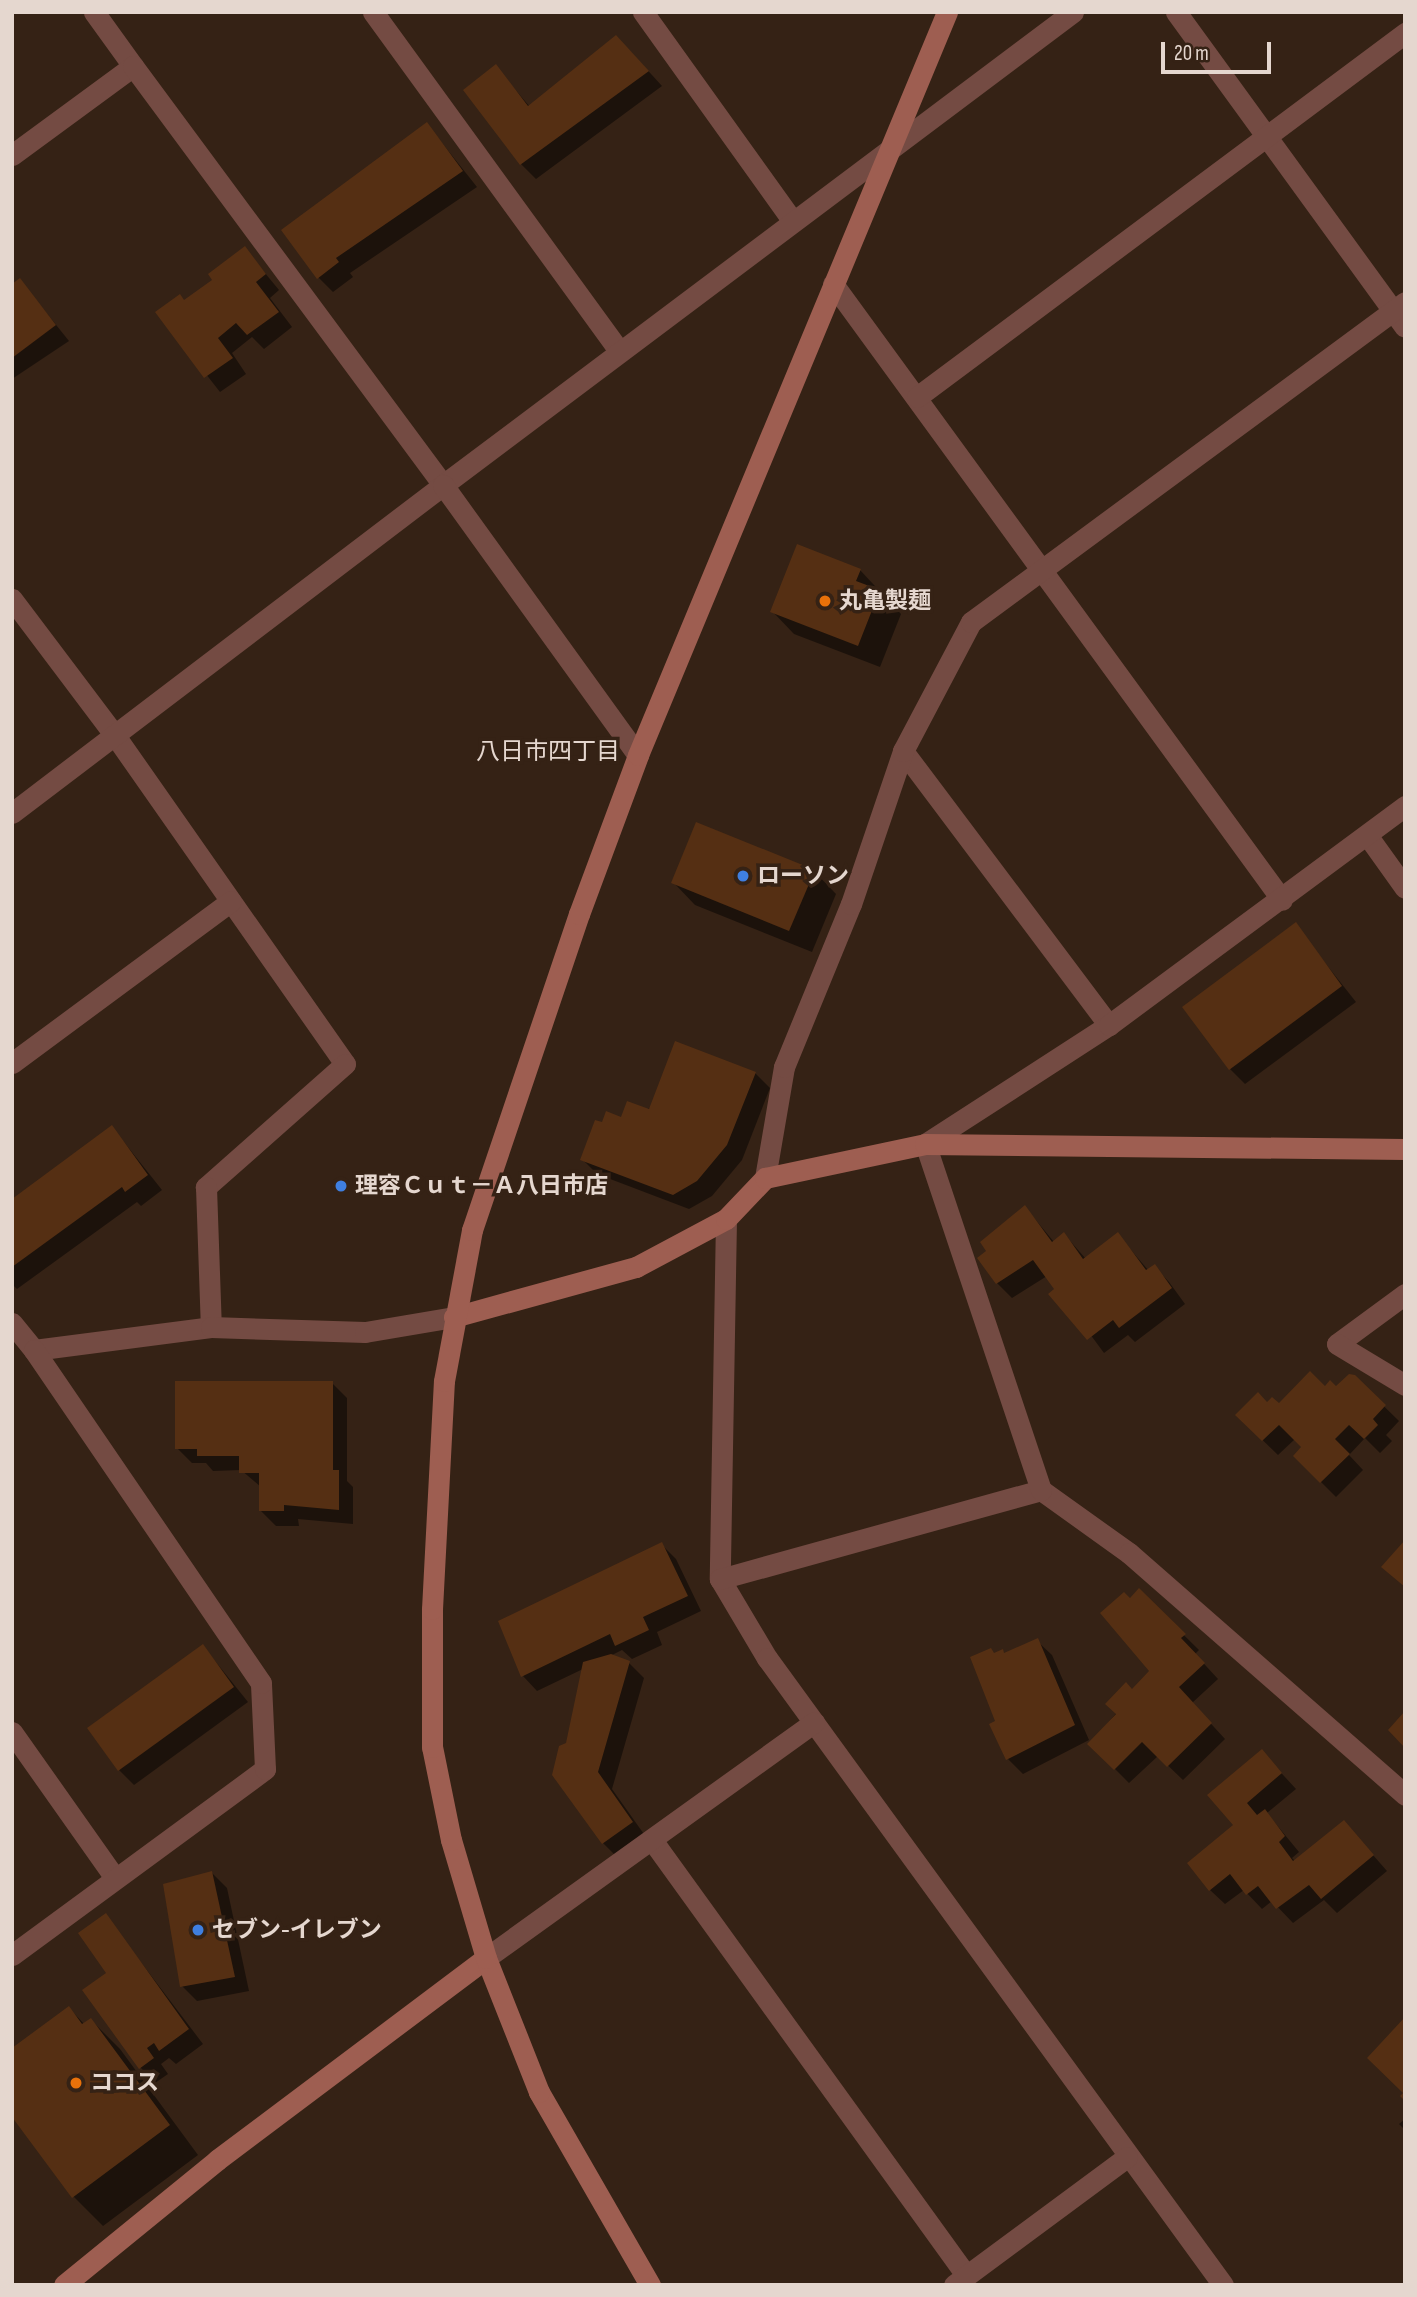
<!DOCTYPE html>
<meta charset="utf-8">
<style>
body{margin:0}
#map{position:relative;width:1417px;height:2297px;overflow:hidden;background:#352215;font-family:"Sofia Sans Condensed","Noto Sans JP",sans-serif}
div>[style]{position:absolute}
.shadow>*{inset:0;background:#0007}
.building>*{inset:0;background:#552f13}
.street>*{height:21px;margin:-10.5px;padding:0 10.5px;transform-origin:10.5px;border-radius:10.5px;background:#744b43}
.secondary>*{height:21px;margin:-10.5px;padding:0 10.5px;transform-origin:10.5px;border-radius:10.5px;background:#9e5e51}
.dots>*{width:19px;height:19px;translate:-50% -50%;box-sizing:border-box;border:4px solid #352215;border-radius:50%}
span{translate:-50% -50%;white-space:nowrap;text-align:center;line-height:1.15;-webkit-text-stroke:7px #352215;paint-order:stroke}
.poi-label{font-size:23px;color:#e5d7cf;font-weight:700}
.left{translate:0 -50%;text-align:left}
.neighbourhood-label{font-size:24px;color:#e5d7cf}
.frame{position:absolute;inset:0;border:14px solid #e5d7cf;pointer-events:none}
.scale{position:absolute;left:1161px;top:42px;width:110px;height:32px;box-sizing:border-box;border:4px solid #e5d7cf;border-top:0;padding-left:9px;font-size:21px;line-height:24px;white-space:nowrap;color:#e5d7cf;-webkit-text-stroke:5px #352215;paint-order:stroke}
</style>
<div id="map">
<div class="shadow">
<div style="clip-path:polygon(631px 52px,662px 86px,536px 179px,521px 164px,496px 67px,530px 107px)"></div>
<div style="clip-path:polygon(427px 124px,477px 187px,350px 273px,353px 277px,333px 292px,318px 277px)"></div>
<div style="clip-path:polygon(245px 249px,279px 290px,270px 298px,292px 327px,264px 349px,252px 337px,232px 353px,246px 374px,220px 392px,158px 313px,185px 302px,214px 281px)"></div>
<div style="clip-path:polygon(20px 280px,69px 341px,12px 379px,12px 286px)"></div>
<div style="clip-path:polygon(860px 570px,901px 614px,880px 667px,794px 634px,772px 611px)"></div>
<div style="clip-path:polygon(814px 871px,836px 894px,812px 952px,695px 905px,673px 882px)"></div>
<div style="clip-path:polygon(1295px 925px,1356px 1002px,1245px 1084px,1230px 1069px)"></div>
<div style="clip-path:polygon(755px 1073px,770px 1088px,742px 1160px,712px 1196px,689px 1209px,597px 1174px,582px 1159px,603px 1124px)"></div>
<div style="clip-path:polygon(112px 1127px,162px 1190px,141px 1206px,137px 1202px,17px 1289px,12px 1284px,12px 1201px)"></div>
<div style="clip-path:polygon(1025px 1207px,1054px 1242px,1064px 1234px,1086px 1259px,1118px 1235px,1149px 1271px,1155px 1267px,1169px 1282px,1185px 1304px,1135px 1342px,1128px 1335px,1104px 1353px,1047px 1276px,1012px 1298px,997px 1283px)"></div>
<div style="clip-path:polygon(1354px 1377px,1399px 1421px,1386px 1435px,1392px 1441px,1380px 1453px,1365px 1438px,1349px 1455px,1363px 1470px,1336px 1497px,1295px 1456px,1304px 1448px,1295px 1439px,1278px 1455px,1237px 1415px,1337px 1389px)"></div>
<div style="clip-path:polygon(332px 1383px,347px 1398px,347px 1481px,353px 1487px,353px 1524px,298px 1519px,299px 1526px,276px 1526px,261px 1511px,261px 1487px,241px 1470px,213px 1471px,206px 1463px,192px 1463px,177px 1448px)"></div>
<div style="clip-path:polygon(662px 1545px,676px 1559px,701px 1611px,657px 1632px,662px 1645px,632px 1659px,622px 1650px,610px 1656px,629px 1663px,644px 1678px,612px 1789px,646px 1837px,618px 1858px,603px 1843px,567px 1744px,583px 1669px,537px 1691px,523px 1676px)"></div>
<div style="clip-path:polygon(1139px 1591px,1199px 1650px,1195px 1654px,1218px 1679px,1192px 1703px,1225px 1739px,1183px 1780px,1158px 1756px,1129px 1783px,1090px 1744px,1152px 1671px,1130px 1600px)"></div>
<div style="clip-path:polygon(1037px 1641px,1052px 1655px,1089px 1740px,1023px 1774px,1008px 1759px,997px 1722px,995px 1654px,1006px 1655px)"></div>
<div style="clip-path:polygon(203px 1646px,248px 1702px,134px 1785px,119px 1770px)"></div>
<div style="clip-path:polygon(1262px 1752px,1296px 1789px,1267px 1813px,1299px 1852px,1292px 1858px,1295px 1861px,1344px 1822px,1387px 1871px,1337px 1913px,1324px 1900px,1293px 1923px,1272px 1901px,1262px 1909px,1244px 1890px,1225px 1904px,1210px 1890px)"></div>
<div style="clip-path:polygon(212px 1873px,227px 1888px,249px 1991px,197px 2001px,182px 1986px)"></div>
<div style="clip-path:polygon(105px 1915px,203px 2044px,176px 2064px,169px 2058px,161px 2064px,168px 2074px,155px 2083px,141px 2068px,109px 1973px)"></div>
<div style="clip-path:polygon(69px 2008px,85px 2025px,91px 2020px,120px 2049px,198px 2155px,103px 2226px,74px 2197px,12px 2114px)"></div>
<div style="clip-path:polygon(1405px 2119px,1405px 2130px,1399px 2124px)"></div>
</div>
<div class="building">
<div style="clip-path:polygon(616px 35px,649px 71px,520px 165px,463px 90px,496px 64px,528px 106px)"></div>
<div style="clip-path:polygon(427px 122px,463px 171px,336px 258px,339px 262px,317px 279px,281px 230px)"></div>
<div style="clip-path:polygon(245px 246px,266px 274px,256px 282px,279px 312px,247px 335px,236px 323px,218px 338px,233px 358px,204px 378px,155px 312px,180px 294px,184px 300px,212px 280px,208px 274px)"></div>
<div style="clip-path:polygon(20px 278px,56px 325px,12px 358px,12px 284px)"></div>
<div style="clip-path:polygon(797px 544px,861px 569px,856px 581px,880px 590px,858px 646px,770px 612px)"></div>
<div style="clip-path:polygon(696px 822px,815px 870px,789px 931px,671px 883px)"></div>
<div style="clip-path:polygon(1296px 922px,1342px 986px,1229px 1070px,1182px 1007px)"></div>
<div style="clip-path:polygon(675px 1041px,756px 1072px,727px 1145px,697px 1181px,673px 1195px,580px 1160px,595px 1120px,602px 1122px,606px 1111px,621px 1117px,627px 1101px,649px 1109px)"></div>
<div style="clip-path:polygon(112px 1125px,148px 1175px,125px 1192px,122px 1187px,12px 1267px,12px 1199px)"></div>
<div style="clip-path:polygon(1025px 1205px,1052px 1242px,1064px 1232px,1083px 1259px,1118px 1232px,1146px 1270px,1155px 1264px,1172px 1288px,1119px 1328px,1113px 1320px,1087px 1340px,1048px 1294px,1054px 1289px,1033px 1260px,996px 1284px,977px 1258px,986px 1251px,980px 1242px)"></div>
<div style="clip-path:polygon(1310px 1371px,1325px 1386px,1330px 1380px,1336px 1386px,1349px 1374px,1355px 1375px,1386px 1405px,1373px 1419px,1378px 1425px,1364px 1439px,1349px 1425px,1335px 1439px,1350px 1454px,1320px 1483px,1293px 1456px,1301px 1447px,1279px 1425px,1262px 1441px,1235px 1415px,1258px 1392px,1267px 1402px,1272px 1397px,1279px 1403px)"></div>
<div style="clip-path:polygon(175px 1381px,333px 1381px,333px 1470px,339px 1470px,339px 1510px,284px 1505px,284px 1511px,259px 1511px,259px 1473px,239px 1473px,239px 1456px,197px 1456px,197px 1449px,175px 1449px)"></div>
<div style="clip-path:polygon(1405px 1540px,1405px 1587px,1381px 1567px)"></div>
<div style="clip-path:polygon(662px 1542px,688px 1596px,643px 1617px,649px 1630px,615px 1646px,610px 1634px,521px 1677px,498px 1621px)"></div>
<div style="clip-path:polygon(1139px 1588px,1186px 1634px,1181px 1638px,1205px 1663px,1179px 1687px,1212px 1723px,1167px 1767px,1142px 1742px,1114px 1770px,1087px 1744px,1116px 1714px,1105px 1704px,1126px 1682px,1132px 1689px,1149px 1671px,1100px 1613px,1124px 1592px,1130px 1598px)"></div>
<div style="clip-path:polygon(1038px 1638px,1075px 1725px,1006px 1760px,989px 1724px,995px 1721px,970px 1657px,991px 1648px,994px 1653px,1003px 1649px,1004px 1653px)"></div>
<div style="clip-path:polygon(203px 1644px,234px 1687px,118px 1771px,87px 1728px)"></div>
<div style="clip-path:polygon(611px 1654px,630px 1661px,598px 1772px,633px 1822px,602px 1844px,552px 1775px,559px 1746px,566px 1743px,583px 1662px)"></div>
<div style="clip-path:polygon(1405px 1711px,1405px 1748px,1388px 1730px)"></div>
<div style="clip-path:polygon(1262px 1749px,1282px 1773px,1247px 1803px,1257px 1815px,1265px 1809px,1285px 1836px,1279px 1842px,1293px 1861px,1344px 1820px,1374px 1855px,1321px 1899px,1309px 1885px,1276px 1909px,1258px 1886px,1246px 1895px,1230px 1874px,1209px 1891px,1187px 1863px,1233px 1825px,1207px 1795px)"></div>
<div style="clip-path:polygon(212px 1871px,235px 1977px,180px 1987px,163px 1884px)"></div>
<div style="clip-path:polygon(106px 1913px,189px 2029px,159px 2051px,154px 2043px,147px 2048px,154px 2058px,139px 2069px,82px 1990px,106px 1973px,78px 1933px)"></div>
<div style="clip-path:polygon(69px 2006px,82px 2024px,91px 2018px,170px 2125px,72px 2198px,12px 2117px,12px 2048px)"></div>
<div style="clip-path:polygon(1405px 2017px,1405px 2101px,1400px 2096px,1403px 2093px,1367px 2058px)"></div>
</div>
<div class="street">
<div style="left:94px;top:12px;width:67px;rotate:54.2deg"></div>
<div style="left:373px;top:12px;width:419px;rotate:54deg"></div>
<div style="left:643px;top:12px;width:256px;rotate:54.4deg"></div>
<div style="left:1176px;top:12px;width:389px;rotate:54deg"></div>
<div style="left:12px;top:155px;width:150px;rotate:-36.3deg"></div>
<div style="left:133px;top:66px;width:521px;rotate:53.5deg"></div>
<div style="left:443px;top:485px;width:788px;rotate:-36.9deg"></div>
<div style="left:833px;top:284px;width:762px;rotate:53.91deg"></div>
<div style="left:917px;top:397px;width:609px;rotate:-36.72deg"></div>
<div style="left:12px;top:599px;width:173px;rotate:53deg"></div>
<div style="left:116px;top:737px;width:399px;rotate:55deg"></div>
<div style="left:345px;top:1064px;width:186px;rotate:138.5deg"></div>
<div style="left:206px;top:1187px;width:140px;rotate:88deg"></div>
<div style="left:903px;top:751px;width:343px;rotate:53.1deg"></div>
<div style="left:12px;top:813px;width:542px;rotate:-37.27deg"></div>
<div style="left:443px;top:485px;width:333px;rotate:54.2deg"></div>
<div style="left:1367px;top:835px;width:65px;rotate:54.4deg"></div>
<div style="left:12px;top:1063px;width:272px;rotate:-36.5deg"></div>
<div style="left:765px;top:1178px;width:113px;rotate:-80.3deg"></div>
<div style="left:784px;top:1067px;width:176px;rotate:-67.7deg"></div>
<div style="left:851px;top:904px;width:162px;rotate:-71.2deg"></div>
<div style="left:903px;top:751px;width:146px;rotate:-62.2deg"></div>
<div style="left:971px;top:622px;width:539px;rotate:-36.4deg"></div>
<div style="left:726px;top:1219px;width:360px;rotate:91deg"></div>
<div style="left:720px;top:1579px;width:92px;rotate:59.3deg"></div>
<div style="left:767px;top:1658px;width:775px;rotate:53.97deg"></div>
<div style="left:1405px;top:1294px;width:84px;rotate:143.7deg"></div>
<div style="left:1337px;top:1344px;width:79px;rotate:31.1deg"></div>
<div style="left:12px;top:1323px;width:35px;rotate:51deg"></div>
<div style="left:34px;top:1350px;width:178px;rotate:-7.4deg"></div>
<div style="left:211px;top:1327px;width:154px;rotate:1.9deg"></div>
<div style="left:365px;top:1332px;width:90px;rotate:-9.6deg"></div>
<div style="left:1041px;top:1490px;width:108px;rotate:35.6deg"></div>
<div style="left:1129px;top:1553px;width:367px;rotate:41.2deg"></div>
<div style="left:720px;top:1579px;width:333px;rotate:-15.5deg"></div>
<div style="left:1041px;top:1490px;width:365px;rotate:-108.5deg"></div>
<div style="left:925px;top:1144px;width:219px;rotate:-32.9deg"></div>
<div style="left:1109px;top:1025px;width:368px;rotate:-36.5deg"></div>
<div style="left:12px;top:1732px;width:179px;rotate:54.8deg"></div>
<div style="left:652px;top:1840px;width:536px;rotate:54.18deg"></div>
<div style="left:12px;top:1955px;width:314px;rotate:-36.3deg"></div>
<div style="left:265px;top:1769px;width:86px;rotate:-92.7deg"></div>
<div style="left:261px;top:1683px;width:403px;rotate:-124.3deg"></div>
<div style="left:486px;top:1958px;width:404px;rotate:-35.7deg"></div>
<div style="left:954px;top:2285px;width:215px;rotate:-36.5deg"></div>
</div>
<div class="secondary">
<div style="left:454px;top:1317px;width:189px;rotate:-15.4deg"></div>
<div style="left:636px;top:1267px;width:102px;rotate:-28.1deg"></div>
<div style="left:726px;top:1219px;width:57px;rotate:-46.4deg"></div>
<div style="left:765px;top:1178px;width:164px;rotate:-12deg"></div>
<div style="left:925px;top:1144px;width:480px;rotate:0.6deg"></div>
<div style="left:64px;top:2285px;width:198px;rotate:-39.2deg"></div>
<div style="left:217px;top:2160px;width:336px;rotate:-36.9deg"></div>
<div style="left:650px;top:2285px;width:223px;rotate:-119.9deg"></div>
<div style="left:539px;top:2092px;width:144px;rotate:-111.6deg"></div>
<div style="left:486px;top:1958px;width:123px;rotate:-106.5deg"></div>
<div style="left:451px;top:1840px;width:95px;rotate:-101.5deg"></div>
<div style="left:432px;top:1747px;width:138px;rotate:-90deg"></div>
<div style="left:432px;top:1609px;width:228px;rotate:-87deg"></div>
<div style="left:444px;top:1381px;width:154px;rotate:-79.5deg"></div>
<div style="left:472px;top:1230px;width:334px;rotate:-71.3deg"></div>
<div style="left:579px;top:914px;width:170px;rotate:-69.6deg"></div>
<div style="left:638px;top:755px;width:805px;rotate:-67.42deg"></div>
</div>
<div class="dots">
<div style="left:825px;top:601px;background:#e8710a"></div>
<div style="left:743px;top:876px;background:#3f7fe0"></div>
<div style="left:341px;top:1186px;background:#3f7fe0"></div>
<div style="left:198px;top:1930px;background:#3f7fe0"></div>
<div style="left:76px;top:2083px;background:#e8710a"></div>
</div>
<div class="poi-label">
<span class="left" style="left:839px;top:601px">丸亀製麺</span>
<span class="left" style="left:757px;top:876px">ローソン</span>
<span class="left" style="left:355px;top:1186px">理容Ｃｕｔ－Ａ八日市店</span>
<span class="left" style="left:212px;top:1930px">セブン-イレブン</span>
<span class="left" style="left:90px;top:2083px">ココス</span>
</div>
<div class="neighbourhood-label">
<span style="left:548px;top:752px">八日市四丁目</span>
</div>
<div class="frame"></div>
<div class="scale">20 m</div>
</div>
